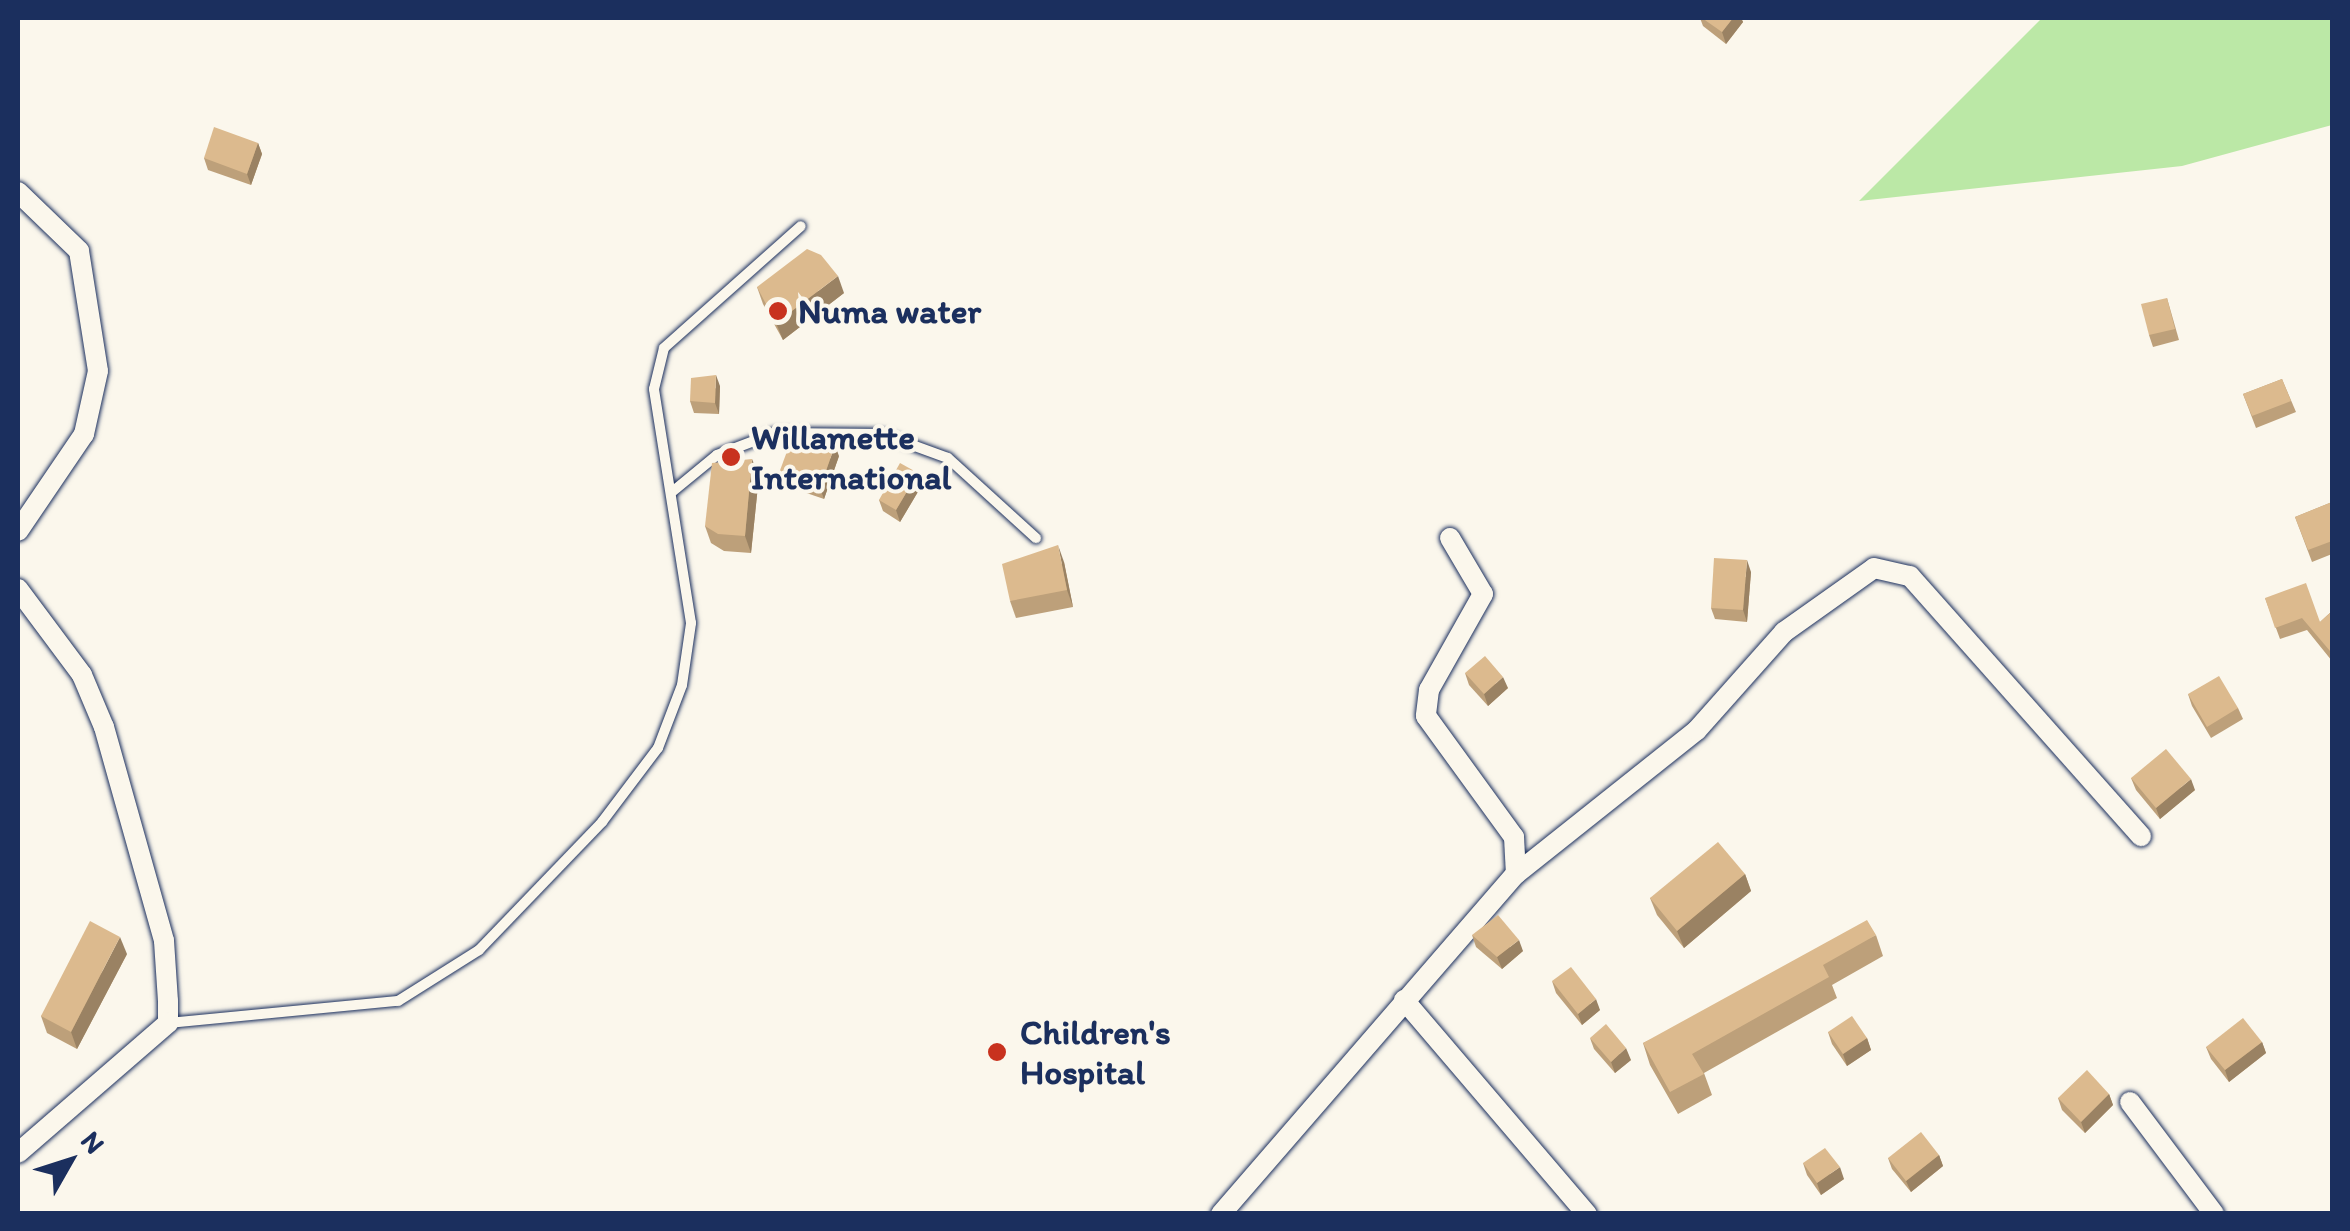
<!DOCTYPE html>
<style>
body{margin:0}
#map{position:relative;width:2350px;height:1231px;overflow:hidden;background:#fbf7ec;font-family:Itim,sans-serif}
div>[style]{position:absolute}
.green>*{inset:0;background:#bbe8a6}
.roads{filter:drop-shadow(0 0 2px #1b2f5e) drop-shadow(0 0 2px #1b2f5e)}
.service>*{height:10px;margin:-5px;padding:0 5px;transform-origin:5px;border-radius:5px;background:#fbf7ec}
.minor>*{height:20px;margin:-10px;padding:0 10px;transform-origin:10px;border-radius:10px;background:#fbf7ec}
.wall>*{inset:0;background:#bda07a}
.shaded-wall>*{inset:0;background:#9a8263}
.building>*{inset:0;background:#dcba8e}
.dots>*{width:28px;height:28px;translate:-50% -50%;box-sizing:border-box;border:5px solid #fbf7ec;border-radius:50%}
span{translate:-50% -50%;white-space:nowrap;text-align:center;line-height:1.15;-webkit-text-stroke:8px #fbf7ec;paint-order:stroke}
.poi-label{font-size:35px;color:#1b2f5e;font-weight:700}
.left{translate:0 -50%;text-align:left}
.frame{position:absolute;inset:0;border:20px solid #1b2f5e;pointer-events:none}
.north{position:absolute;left:20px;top:1111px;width:100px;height:100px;-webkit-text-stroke:8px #fbf7ec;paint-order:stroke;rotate:51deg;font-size:28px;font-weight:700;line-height:40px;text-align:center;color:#1b2f5e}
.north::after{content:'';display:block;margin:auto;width:35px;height:45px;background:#1b2f5e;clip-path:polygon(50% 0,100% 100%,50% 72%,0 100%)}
</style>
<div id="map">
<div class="green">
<div style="clip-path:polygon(2042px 18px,2332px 18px,2332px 125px,2182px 166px,1859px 201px)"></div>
</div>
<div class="roads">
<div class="service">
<div style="left:672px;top:492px;width:58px;rotate:-39.4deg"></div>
<div style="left:717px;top:455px;width:62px;rotate:-20.8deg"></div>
<div style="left:775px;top:433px;width:107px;rotate:0.5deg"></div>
<div style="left:882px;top:434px;width:70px;rotate:20deg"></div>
<div style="left:948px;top:458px;width:119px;rotate:42.3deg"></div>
<div style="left:168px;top:1023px;width:231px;rotate:-5.5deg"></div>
<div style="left:398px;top:1001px;width:96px;rotate:-32.2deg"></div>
<div style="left:479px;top:950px;width:178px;rotate:-46.1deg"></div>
<div style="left:602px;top:822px;width:93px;rotate:-52.9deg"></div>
<div style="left:658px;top:748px;width:67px;rotate:-69.1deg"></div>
<div style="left:682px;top:685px;width:63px;rotate:-81.7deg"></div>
<div style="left:691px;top:623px;width:237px;rotate:-99deg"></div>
<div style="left:654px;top:389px;width:42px;rotate:-76.3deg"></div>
<div style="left:664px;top:348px;width:183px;rotate:-41.7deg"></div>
</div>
<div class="minor">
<div style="left:18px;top:192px;width:85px;rotate:44deg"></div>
<div style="left:79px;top:251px;width:121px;rotate:81deg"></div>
<div style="left:98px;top:371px;width:65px;rotate:102.5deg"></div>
<div style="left:84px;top:434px;width:117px;rotate:124.2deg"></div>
<div style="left:1450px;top:538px;width:65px;rotate:59.5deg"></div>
<div style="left:1483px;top:594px;width:110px;rotate:119.4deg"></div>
<div style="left:1429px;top:690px;width:26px;rotate:97deg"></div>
<div style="left:1426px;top:716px;width:150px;rotate:54deg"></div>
<div style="left:1514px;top:837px;width:37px;rotate:87deg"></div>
<div style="left:18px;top:589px;width:107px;rotate:53.3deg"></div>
<div style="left:82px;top:675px;width:56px;rotate:67.1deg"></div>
<div style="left:104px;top:727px;width:222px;rotate:74.3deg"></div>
<div style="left:164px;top:941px;width:60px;rotate:86.2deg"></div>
<div style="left:168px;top:1001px;width:22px;rotate:90deg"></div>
<div style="left:168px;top:1023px;width:198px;rotate:139.1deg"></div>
<div style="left:1404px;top:1000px;width:282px;rotate:49.5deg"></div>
<div style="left:2130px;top:1102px;width:140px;rotate:53.1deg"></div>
<div style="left:1221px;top:1214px;width:450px;rotate:-49.1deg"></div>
<div style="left:1516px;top:874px;width:231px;rotate:-38.5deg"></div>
<div style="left:1697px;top:730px;width:131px;rotate:-48.4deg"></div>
<div style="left:1784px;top:632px;width:110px;rotate:-35.4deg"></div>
<div style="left:1874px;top:568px;width:37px;rotate:13deg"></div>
<div style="left:1910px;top:576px;width:348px;rotate:48.4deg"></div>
</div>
</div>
<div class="wall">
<div style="clip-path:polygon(1700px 18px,1741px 18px,1743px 22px,1726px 44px,1703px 26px)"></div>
<div style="clip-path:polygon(258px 143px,262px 154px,251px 185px,208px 170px,204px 158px)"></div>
<div style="clip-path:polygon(757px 287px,844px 293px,783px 340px,763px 304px)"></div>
<div style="clip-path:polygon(2167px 298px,2179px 340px,2153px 347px,2149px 335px)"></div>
<div style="clip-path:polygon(2282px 379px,2296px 412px,2256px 428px,2243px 394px)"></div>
<div style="clip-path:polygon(720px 386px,719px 414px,694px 413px,690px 401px)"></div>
<div style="clip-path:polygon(839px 456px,824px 499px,783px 485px,779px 473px)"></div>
<div style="clip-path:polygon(759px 476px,751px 553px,724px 551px,711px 543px,705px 526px)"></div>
<div style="clip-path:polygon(922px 485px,900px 522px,883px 511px,879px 500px)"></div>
<div style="clip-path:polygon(2332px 502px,2332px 554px,2312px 562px,2295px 517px)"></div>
<div style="clip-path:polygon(1064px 562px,1073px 607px,1016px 618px,1010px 601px)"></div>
<div style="clip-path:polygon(1751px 572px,1747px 622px,1715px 619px,1711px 608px)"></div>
<div style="clip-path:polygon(2265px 598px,2320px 622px,2332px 611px,2332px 661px,2307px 630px,2280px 639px)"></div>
<div style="clip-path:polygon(1465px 673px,1508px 688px,1488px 706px,1469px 685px)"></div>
<div style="clip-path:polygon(2188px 694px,2238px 708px,2243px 719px,2211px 738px,2192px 706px)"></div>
<div style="clip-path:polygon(2131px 778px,2195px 790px,2160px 819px,2136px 790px)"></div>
<div style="clip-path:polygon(1745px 874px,1751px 891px,1684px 948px,1657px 915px,1650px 898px)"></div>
<div style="clip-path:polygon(1472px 935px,1523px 951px,1502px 969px,1476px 947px)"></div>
<div style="clip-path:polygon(1876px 935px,1883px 956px,1832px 985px,1837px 998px,1704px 1073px,1712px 1095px,1678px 1114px,1650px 1065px,1643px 1043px)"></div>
<div style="clip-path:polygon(127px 954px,77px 1049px,47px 1033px,41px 1016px)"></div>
<div style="clip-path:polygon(1552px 981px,1600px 1010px,1582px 1025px,1556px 993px)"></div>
<div style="clip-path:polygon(1828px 1032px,1867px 1038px,1871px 1050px,1847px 1066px,1832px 1044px)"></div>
<div style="clip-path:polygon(1590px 1038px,1631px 1060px,1615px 1073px,1594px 1049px)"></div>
<div style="clip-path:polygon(2262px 1042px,2266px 1053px,2229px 1082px,2211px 1059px,2206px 1047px)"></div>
<div style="clip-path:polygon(2109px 1094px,2113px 1105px,2085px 1133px,2062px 1110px,2058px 1098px)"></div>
<div style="clip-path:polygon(1939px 1155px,1943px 1166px,1911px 1192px,1892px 1169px,1888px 1158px)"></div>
<div style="clip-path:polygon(1803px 1163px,1844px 1179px,1821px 1195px,1807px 1175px)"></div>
</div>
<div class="shaded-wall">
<div style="clip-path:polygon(1733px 18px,1741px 18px,1743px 22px,1726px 44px,1722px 32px)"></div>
<div style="clip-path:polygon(258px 143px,262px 154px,251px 185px,247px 174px)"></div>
<div style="clip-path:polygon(838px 276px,844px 293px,783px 340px,776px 323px)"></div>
<div style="clip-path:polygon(716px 375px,720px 386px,719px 414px,715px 403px)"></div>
<div style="clip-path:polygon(835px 445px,839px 456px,824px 499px,820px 488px)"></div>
<div style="clip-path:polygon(752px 459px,759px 476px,751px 553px,745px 536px)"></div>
<div style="clip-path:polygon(918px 473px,922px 485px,900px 522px,896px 510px)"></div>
<div style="clip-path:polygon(1058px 545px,1064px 562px,1073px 607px,1067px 590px)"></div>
<div style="clip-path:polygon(1747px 560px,1751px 572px,1747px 622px,1743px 610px)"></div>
<div style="clip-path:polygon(1503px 677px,1508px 688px,1488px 706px,1484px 694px)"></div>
<div style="clip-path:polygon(2191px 779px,2195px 790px,2160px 819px,2156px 808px)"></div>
<div style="clip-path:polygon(1745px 874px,1751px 891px,1684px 948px,1677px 931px)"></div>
<div style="clip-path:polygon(120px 937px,127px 954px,77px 1049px,71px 1032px)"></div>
<div style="clip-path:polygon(1519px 940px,1523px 951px,1502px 969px,1497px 957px)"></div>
<div style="clip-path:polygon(1596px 999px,1600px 1010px,1582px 1025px,1578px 1014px)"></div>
<div style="clip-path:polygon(1867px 1038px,1871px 1050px,1847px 1066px,1843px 1054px)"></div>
<div style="clip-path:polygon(2262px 1042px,2266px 1053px,2229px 1082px,2225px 1070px)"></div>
<div style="clip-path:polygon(1626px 1048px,1631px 1060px,1615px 1073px,1611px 1062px)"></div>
<div style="clip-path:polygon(2109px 1094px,2113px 1105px,2085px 1133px,2081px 1122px)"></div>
<div style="clip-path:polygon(1939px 1155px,1943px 1166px,1911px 1192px,1906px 1181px)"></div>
<div style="clip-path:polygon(1840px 1167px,1844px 1179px,1821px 1195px,1817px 1183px)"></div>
</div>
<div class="building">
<div style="clip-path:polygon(1702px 18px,1733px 18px,1722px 32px)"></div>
<div style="clip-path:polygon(214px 127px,258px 143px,247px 174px,204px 158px)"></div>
<div style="clip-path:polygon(807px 249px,821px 255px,838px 276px,776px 323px,757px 287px)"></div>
<div style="clip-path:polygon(2167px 298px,2175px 329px,2149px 335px,2141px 304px)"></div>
<div style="clip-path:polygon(716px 375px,715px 403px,690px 401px,691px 378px)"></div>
<div style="clip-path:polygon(2282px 379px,2291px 401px,2252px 416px,2243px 394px)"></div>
<div style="clip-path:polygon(795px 430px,835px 445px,820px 488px,779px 473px)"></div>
<div style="clip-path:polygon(752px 459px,745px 536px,718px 534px,705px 526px,712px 463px)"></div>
<div style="clip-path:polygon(900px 463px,918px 473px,896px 510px,879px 500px)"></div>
<div style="clip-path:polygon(2332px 502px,2332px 541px,2308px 550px,2295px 517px)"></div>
<div style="clip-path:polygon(1058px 545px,1067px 590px,1010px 601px,1002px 564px)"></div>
<div style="clip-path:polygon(1714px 558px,1747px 560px,1743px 610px,1711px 608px)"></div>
<div style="clip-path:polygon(2306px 583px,2320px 622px,2332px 611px,2332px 649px,2330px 651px,2302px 618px,2275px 628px,2265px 598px)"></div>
<div style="clip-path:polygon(1485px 656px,1503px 677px,1484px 694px,1465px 673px)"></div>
<div style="clip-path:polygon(2219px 676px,2238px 708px,2207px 727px,2188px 694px)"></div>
<div style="clip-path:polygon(2166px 749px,2191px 779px,2156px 808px,2131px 778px)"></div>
<div style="clip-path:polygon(1718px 842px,1745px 874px,1677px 931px,1650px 898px)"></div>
<div style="clip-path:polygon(1498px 915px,1519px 940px,1497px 957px,1472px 935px)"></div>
<div style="clip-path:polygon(1867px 920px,1876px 935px,1823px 965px,1829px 977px,1692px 1054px,1704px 1074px,1670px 1092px,1643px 1043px)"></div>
<div style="clip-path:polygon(90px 921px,120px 937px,71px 1032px,41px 1016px)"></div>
<div style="clip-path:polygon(1571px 967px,1596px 999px,1578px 1014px,1552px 981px)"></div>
<div style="clip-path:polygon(1852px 1016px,1867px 1038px,1843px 1054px,1828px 1032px)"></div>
<div style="clip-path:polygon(2243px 1018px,2262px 1042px,2225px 1070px,2206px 1047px)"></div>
<div style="clip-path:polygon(1606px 1024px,1626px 1048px,1611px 1062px,1590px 1038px)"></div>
<div style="clip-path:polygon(2087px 1070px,2109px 1094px,2081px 1122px,2058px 1098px)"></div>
<div style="clip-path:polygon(1921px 1132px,1939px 1155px,1906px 1181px,1888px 1158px)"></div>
<div style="clip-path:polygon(1825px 1148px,1840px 1167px,1817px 1183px,1803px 1163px)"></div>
</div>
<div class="dots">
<div style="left:778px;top:311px;background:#c8321e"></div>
<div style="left:731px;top:457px;background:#c8321e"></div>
<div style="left:997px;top:1052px;background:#c8321e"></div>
</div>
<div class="poi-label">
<span class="left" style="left:798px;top:311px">Numa water</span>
<span class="left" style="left:751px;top:457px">Willamette<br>International</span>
<span class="left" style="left:1020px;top:1052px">Children's<br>Hospital</span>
</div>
<div class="frame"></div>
<div class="north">N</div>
</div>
